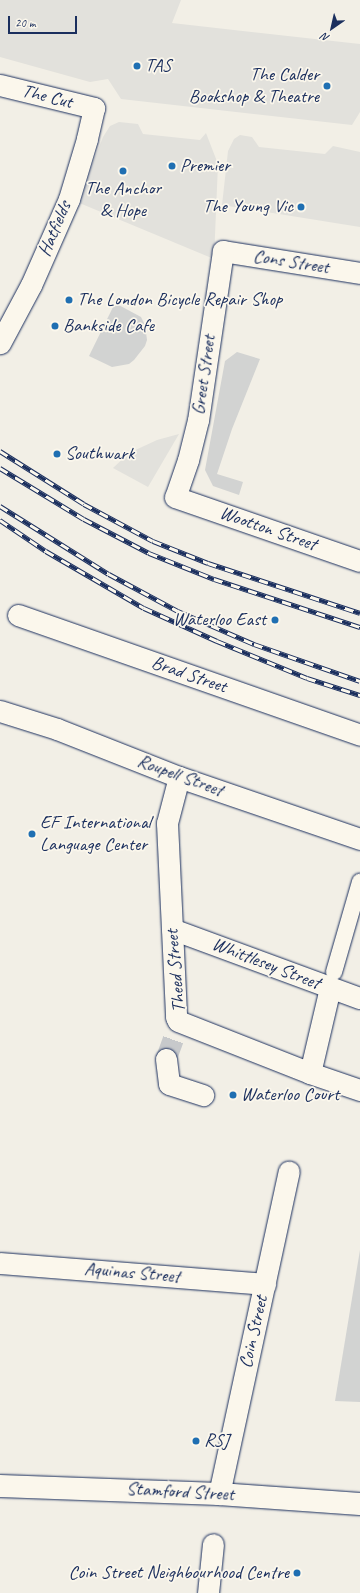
<!DOCTYPE html>
<style>
body{margin:0}
#map{position:relative;width:360px;height:1593px;overflow:hidden;background:#f2efe6;font-family:Caveat,sans-serif}
div>[style]{position:absolute}
.built>*{inset:0;background:#e2e1dc}
.green>*{inset:0;background:#d2d3d2}
.minor-tunnel>*{height:21px;margin-top:-10.5px;transform-origin:0;background:repeating-linear-gradient(90deg,#c7c9cb 0 21px,transparent 0 31px)}
.roads{filter:drop-shadow(0 0 1px #1b2f5e) drop-shadow(0 0 1px #1b2f5e)}
.pedestrian>*{height:16px;margin:-8px;padding:0 8px;transform-origin:8px;border-radius:8px;background:#fbf7ec}
.minor>*{height:21px;margin:-10.5px;padding:0 10.5px;transform-origin:10.5px;border-radius:10.5px;background:#fbf7ec}
.primary>*{height:22px;margin:-11px;padding:0 11px;transform-origin:11px;border-radius:11px;background:#fbf7ec}
.rail>*{height:4.5px;margin-top:-2.25px;transform-origin:0;background:repeating-linear-gradient(90deg,#fbf7ec 0 9px,#1b2f5e 0 18px);box-sizing:border-box;border-block:1px solid #1b2f5e}
.dots>*{width:11px;height:11px;translate:-50% -50%;box-sizing:border-box;border:2px solid #fbf7ec;border-radius:50%}
span{translate:-50% -50%;white-space:nowrap;text-align:center;line-height:1.15;-webkit-text-stroke:3.5px #fbf7ec;paint-order:stroke}
.poi-label{font-size:19px;color:#1b2f5e}
.left{translate:0 -50%;text-align:left}
.right{translate:-100% -50%;text-align:right}
.street-label{font-size:19px;color:#1b2f5e}
.north{position:absolute;left:312px;top:8px;width:40px;height:40px;-webkit-text-stroke:3px #fbf7ec;paint-order:stroke;rotate:214deg;font-size:11px;font-weight:700;line-height:16px;text-align:center;color:#1b2f5e}
.north::after{content:'';display:block;margin:auto;width:14px;height:18px;background:#1b2f5e;clip-path:polygon(50% 0,100% 100%,50% 72%,0 100%)}
.scale{position:absolute;left:8px;top:16px;width:69px;height:18px;box-sizing:border-box;border:2px solid #1b2f5e;border-top:0;padding-left:5px;font-size:12px;line-height:14px;white-space:nowrap;color:#1b2f5e;-webkit-text-stroke:3px #fbf7ec;paint-order:stroke}
</style>
<div id="map">
<div class="built">
<div style="clip-path:polygon(0 0,181px 0,172px 23px,360px 44px,360px 112px,352px 125px,121px 99px,108px 79px,90px 82px,0 57px)"></div>
<div style="clip-path:polygon(119px 122px,138px 124px,143px 134px,200px 140px,206px 133px,218px 164px,214px 259px,77px 202px,103px 137px,110px 126px)"></div>
<div style="clip-path:polygon(240px 135px,252px 137px,259px 147px,325px 154px,333px 146px,360px 152px,360px 227px,222px 205px,228px 151px,234px 139px)"></div>
<div style="clip-path:polygon(179px 434px,148px 487px,113px 468px,129px 453px,157px 440px)"></div>
</div>
<div class="green">
<div style="clip-path:polygon(115px 303px,141px 317px,145px 325px,147px 340px,145px 346px,134px 360px,129px 364px,112px 367px,89px 356px)"></div>
<div style="clip-path:polygon(237px 352px,260px 359px,232px 429px,217px 474px,243px 482px,239px 495px,213px 486px,205px 470px,225px 361px)"></div>
<div style="clip-path:polygon(360px 1250px,360px 1402px,335px 1401px)"></div>
</div>
<div class="minor-tunnel">
<div style="left:166px;top:1059px;width:30px;rotate:-70deg"></div>
</div>
<div class="roads">
<div class="pedestrian">
<div style="left:334px;top:972px;width:94px;rotate:-73.9deg"></div>
</div>
<div class="minor">
<div style="left:0;top:85px;width:97px;rotate:13.7deg"></div>
<div style="left:94px;top:108px;width:32px;rotate:103deg"></div>
<div style="left:87px;top:139px;width:63px;rotate:106.7deg"></div>
<div style="left:69px;top:199px;width:94px;rotate:113.8deg"></div>
<div style="left:31px;top:285px;width:66px;rotate:118.1deg"></div>
<div style="left:360px;top:273px;width:139px;rotate:-170.9deg"></div>
<div style="left:223px;top:251px;width:171px;rotate:98.4deg"></div>
<div style="left:198px;top:420px;width:41px;rotate:104deg"></div>
<div style="left:188px;top:460px;width:39px;rotate:109deg"></div>
<div style="left:175px;top:497px;width:196px;rotate:19.1deg"></div>
<div style="left:18px;top:615px;width:362px;rotate:19.3deg"></div>
<div style="left:0;top:711px;width:60px;rotate:17.5deg"></div>
<div style="left:57px;top:729px;width:131px;rotate:21.5deg"></div>
<div style="left:179px;top:777px;width:191px;rotate:18.9deg"></div>
<div style="left:179px;top:777px;width:48px;rotate:104.6deg"></div>
<div style="left:167px;top:823px;width:194px;rotate:87.3deg"></div>
<div style="left:176px;top:1017px;width:4px;rotate:63deg"></div>
<div style="left:178px;top:1021px;width:142px;rotate:21.5deg"></div>
<div style="left:310px;top:1073px;width:53px;rotate:18.8deg"></div>
<div style="left:172px;top:929px;width:200px;rotate:20.2deg"></div>
<div style="left:166px;top:1059px;width:25px;rotate:83deg"></div>
<div style="left:169px;top:1084px;width:36px;rotate:18deg"></div>
<div style="left:310px;top:1073px;width:87px;rotate:-76.8deg"></div>
<div style="left:0;top:1263px;width:266px;rotate:4.5deg"></div>
<div style="left:219px;top:1494px;width:330px;rotate:-77.8deg"></div>
<div style="left:208px;top:1593px;width:49px;rotate:-84.2deg"></div>
</div>
<div class="primary">
<div style="left:0;top:1486px;width:219px;rotate:2.1deg"></div>
<div style="left:219px;top:1494px;width:141px;rotate:4.1deg"></div>
</div>
</div>
<div class="rail">
<div style="left:0;top:451px;width:99px;rotate:32.2deg"></div>
<div style="left:84px;top:504px;width:78px;rotate:28.2deg"></div>
<div style="left:153px;top:541px;width:59px;rotate:21.8deg"></div>
<div style="left:208px;top:563px;width:160px;rotate:18.2deg"></div>
<div style="left:0;top:468px;width:98px;rotate:31.3deg"></div>
<div style="left:84px;top:519px;width:73px;rotate:27.6deg"></div>
<div style="left:149px;top:553px;width:70px;rotate:21.8deg"></div>
<div style="left:214px;top:579px;width:154px;rotate:18.2deg"></div>
<div style="left:0;top:506px;width:128px;rotate:32deg"></div>
<div style="left:109px;top:574px;width:78px;rotate:28.2deg"></div>
<div style="left:178px;top:611px;width:83px;rotate:23.5deg"></div>
<div style="left:254px;top:644px;width:112px;rotate:19.2deg"></div>
<div style="left:0;top:520px;width:55px;rotate:34deg"></div>
<div style="left:46px;top:551px;width:113px;rotate:30.2deg"></div>
<div style="left:144px;top:608px;width:80px;rotate:24.3deg"></div>
<div style="left:217px;top:641px;width:97px;rotate:22.3deg"></div>
<div style="left:307px;top:678px;width:56px;rotate:17.8deg"></div>
</div>
<div class="dots">
<div style="left:137px;top:66px;background:#1f6fb2"></div>
<div style="left:327px;top:86px;background:#1f6fb2"></div>
<div style="left:172px;top:166px;background:#1f6fb2"></div>
<div style="left:123px;top:171px;background:#1f6fb2"></div>
<div style="left:301px;top:207px;background:#1f6fb2"></div>
<div style="left:69px;top:300px;background:#1f6fb2"></div>
<div style="left:55px;top:326px;background:#1f6fb2"></div>
<div style="left:57px;top:454px;background:#1f6fb2"></div>
<div style="left:275px;top:620px;background:#1f6fb2"></div>
<div style="left:32px;top:834px;background:#1f6fb2"></div>
<div style="left:233px;top:1095px;background:#1f6fb2"></div>
<div style="left:196px;top:1441px;background:#1f6fb2"></div>
<div style="left:297px;top:1573px;background:#1f6fb2"></div>
</div>
<div class="poi-label">
<span class="left" style="left:145px;top:66px">TAS</span>
<span class="right" style="left:319px;top:86px">The Calder<br>Bookshop &amp; Theatre</span>
<span class="left" style="left:180px;top:166px">Premier</span>
<span style="left:123px;top:200px">The Anchor<br>&amp; Hope</span>
<span class="right" style="left:293px;top:207px">The Young Vic</span>
<span class="left" style="left:77px;top:300px">The London Bicycle Repair Shop</span>
<span class="left" style="left:63px;top:326px">Bankside Cafe</span>
<span class="left" style="left:65px;top:454px">Southwark</span>
<span class="right" style="left:266px;top:620px">Waterloo East</span>
<span class="left" style="left:40px;top:834px">EF International<br>Language Center</span>
<span class="left" style="left:241px;top:1095px">Waterloo Court</span>
<span class="left" style="left:204px;top:1441px">RSJ</span>
<span class="right" style="left:289px;top:1573px">Coin Street Neighbourhood Centre</span>
</div>
<div class="street-label">
<span style="left:47px;top:97px;rotate:14deg">The Cut</span>
<span style="left:55px;top:229px;rotate:-67deg">Hatfields</span>
<span style="left:291px;top:262px;rotate:9deg">Cons Street</span>
<span style="left:204px;top:375px;rotate:-82deg">Greet Street</span>
<span style="left:268px;top:529px;rotate:19deg">Wootton Street</span>
<span style="left:189px;top:675px;rotate:19deg">Brad Street</span>
<span style="left:180px;top:776px;rotate:20deg">Roupell Street</span>
<span style="left:266px;top:964px;rotate:21deg">Whittlesey Street</span>
<span style="left:176px;top:971px;rotate:-95deg">Theed Street</span>
<span style="left:132px;top:1273px;rotate:5deg">Aquinas Street</span>
<span style="left:254px;top:1332px;rotate:-77deg">Coin Street</span>
<span style="left:180px;top:1492px;rotate:3deg">Stamford Street</span>
</div>
<div class="north">N</div>
<div class="scale">20 m</div>
</div>
